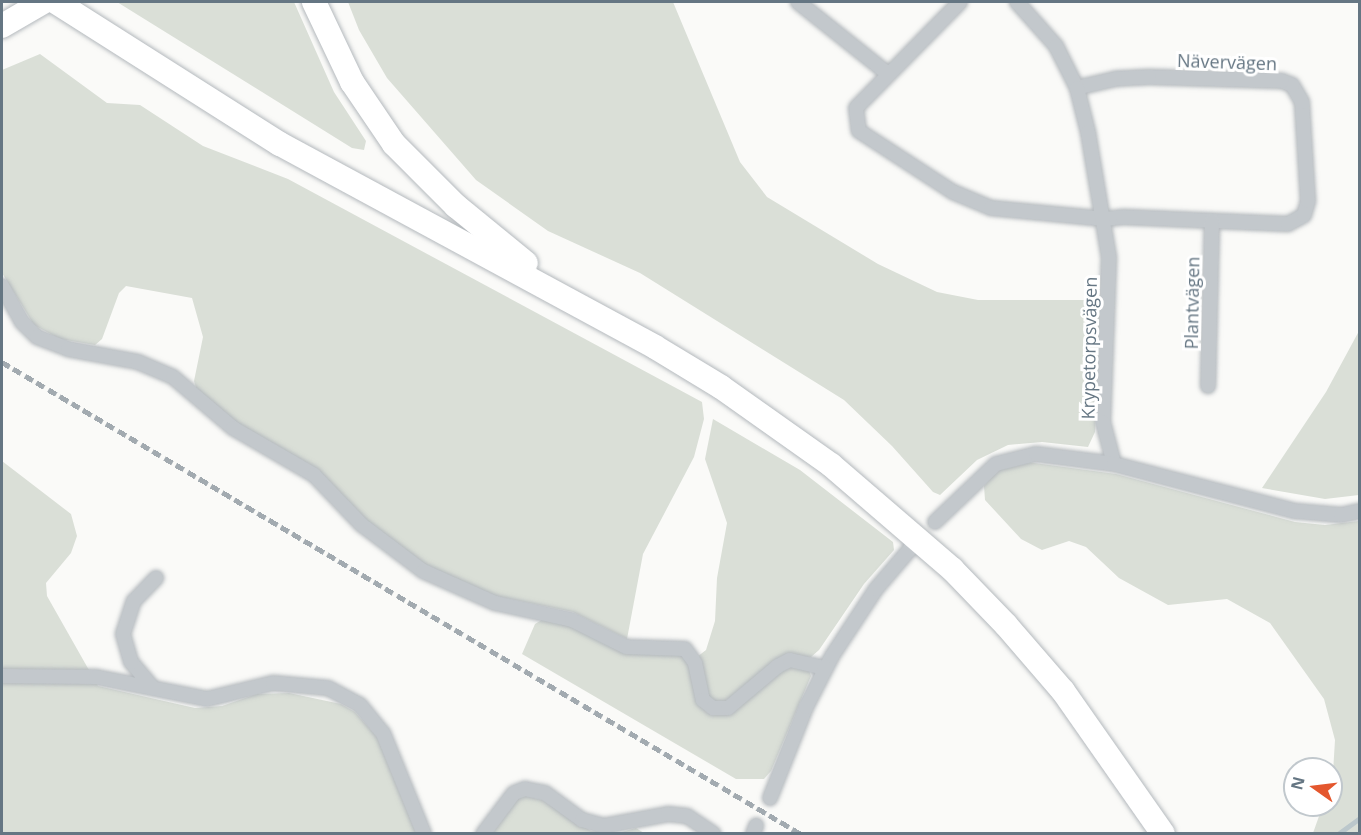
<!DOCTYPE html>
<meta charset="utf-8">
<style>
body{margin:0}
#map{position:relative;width:1361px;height:835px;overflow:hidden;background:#fafaf8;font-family:"Open Sans",sans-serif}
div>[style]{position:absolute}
.green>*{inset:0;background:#dadfd7}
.stream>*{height:4.5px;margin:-2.25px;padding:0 2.25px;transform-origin:2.25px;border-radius:2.25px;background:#bbc7cb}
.roads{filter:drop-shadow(0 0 2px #b4b9bd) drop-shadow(0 0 2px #b4b9bd)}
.street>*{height:14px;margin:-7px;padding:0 7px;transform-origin:7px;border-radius:7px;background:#c3c8cc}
.highway>*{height:24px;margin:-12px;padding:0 12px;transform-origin:12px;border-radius:12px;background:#fff}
.rail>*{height:4.5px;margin-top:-2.25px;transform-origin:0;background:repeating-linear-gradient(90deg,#a2aab0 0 9px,transparent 0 13.5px)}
span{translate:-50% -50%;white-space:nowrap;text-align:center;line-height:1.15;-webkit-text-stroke:6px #fff;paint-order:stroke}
.street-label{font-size:18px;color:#657683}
.frame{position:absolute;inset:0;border:3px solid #657683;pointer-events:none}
.north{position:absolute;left:1283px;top:757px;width:60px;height:60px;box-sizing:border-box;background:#fff;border:2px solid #c1c8cd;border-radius:50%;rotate:284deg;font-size:16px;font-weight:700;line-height:24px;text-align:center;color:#657683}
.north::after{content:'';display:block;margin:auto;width:21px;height:27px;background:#e4572e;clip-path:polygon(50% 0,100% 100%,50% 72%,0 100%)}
</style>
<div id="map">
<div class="green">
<div style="clip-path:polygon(117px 2px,294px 2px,334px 92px,366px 141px,364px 150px,352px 148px)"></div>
<div style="clip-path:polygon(348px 2px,673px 2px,740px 162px,767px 197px,878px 264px,937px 292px,978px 300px,1101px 300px,1095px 432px,1088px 447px,1042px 442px,1008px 445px,977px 460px,940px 495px,933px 492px,892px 446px,844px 400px,640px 273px,548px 231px,476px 180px,387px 78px,359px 30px)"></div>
<div style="clip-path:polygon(40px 54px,107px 103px,140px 105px,203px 146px,288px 179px,702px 402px,704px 419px,694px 457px,643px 554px,627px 639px,573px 612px,496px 596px,428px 567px,384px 538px,303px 461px,245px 429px,198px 394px,194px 381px,203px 337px,192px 298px,126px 286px,119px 293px,102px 339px,95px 345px,60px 339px,34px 325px,2px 273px,2px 70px)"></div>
<div style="clip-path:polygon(1359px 331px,1359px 495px,1325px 499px,1262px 488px,1326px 392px)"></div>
<div style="clip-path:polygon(713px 419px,800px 470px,893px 542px,894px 550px,864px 584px,819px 650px,811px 657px,790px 656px,726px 703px,709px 702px,697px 657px,706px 650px,715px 621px,717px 578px,727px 523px,705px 459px)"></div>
<div style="clip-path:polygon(2px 461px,71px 514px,77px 536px,71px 553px,46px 583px,47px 596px,98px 686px,195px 708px,222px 706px,257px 694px,289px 693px,341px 704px,355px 712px,377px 737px,416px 833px,2px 833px)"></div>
<div style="clip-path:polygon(1027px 462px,1116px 474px,1295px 522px,1325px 525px,1359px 521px,1359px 833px,1313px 833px,1323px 805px,1331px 805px,1335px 740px,1324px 699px,1270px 623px,1227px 599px,1168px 605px,1119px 578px,1086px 547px,1069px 541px,1042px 550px,1021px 539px,985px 500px,984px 486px,1000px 468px)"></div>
<div style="clip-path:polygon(545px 618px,556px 618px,602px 638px,683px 653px,715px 713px,791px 664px,808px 668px,811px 676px,771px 771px,764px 779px,736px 779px,522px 654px,535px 624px)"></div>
<div style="clip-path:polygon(525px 796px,542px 800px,591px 831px,618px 833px,636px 828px,644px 833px,492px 834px,518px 799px)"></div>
</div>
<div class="stream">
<div style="left:1338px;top:834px;width:27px;rotate:-36deg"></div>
</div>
<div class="roads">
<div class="street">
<div style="left:798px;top:2px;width:114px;rotate:38.6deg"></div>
<div style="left:960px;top:2px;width:148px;rotate:134.5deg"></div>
<div style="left:856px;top:108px;width:23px;rotate:83deg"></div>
<div style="left:859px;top:131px;width:112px;rotate:33deg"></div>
<div style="left:953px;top:192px;width:41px;rotate:22.8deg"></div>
<div style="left:991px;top:208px;width:115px;rotate:5.5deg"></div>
<div style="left:1105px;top:219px;width:18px;rotate:-6deg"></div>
<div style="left:1123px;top:217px;width:165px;rotate:2.4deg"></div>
<div style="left:1288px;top:224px;width:18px;rotate:-29deg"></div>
<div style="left:1304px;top:215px;width:15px;rotate:-74deg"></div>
<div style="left:1308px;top:201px;width:99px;rotate:-93.5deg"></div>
<div style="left:1302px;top:102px;width:20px;rotate:-120deg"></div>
<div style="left:1292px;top:85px;width:11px;rotate:-158deg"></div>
<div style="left:1282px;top:81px;width:133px;rotate:-178.3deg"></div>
<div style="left:1149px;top:77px;width:34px;rotate:177deg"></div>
<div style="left:1115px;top:79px;width:39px;rotate:167deg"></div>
<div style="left:1017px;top:2px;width:59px;rotate:48.4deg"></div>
<div style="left:1056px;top:46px;width:47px;rotate:63.4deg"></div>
<div style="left:1077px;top:88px;width:45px;rotate:76deg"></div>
<div style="left:1088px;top:132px;width:128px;rotate:80.5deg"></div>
<div style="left:1109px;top:258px;width:164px;rotate:92.1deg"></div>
<div style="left:1103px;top:422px;width:43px;rotate:75.3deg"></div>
<div style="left:2px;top:286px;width:41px;rotate:60.9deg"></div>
<div style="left:22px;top:322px;width:21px;rotate:45deg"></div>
<div style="left:37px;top:337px;width:33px;rotate:21deg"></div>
<div style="left:68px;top:349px;width:71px;rotate:10.5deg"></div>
<div style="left:138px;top:362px;width:38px;rotate:23deg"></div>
<div style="left:173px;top:377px;width:79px;rotate:40.4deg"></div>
<div style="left:233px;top:428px;width:94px;rotate:30.1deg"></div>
<div style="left:314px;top:475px;width:69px;rotate:46.2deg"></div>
<div style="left:362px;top:525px;width:76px;rotate:37deg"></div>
<div style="left:423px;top:571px;width:79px;rotate:24deg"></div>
<div style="left:495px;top:603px;width:79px;rotate:12.4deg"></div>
<div style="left:572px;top:620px;width:60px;rotate:26.6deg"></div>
<div style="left:626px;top:647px;width:59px;rotate:1.9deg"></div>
<div style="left:685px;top:649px;width:17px;rotate:54deg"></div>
<div style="left:695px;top:663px;width:38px;rotate:78deg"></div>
<div style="left:703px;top:700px;width:13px;rotate:39deg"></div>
<div style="left:713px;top:708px;width:15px"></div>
<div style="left:728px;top:708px;width:65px;rotate:-40deg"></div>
<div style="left:778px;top:666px;width:13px;rotate:-27deg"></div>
<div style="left:790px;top:660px;width:36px;rotate:13deg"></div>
<div style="left:1208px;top:386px;width:165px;rotate:-88.6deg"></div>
<div style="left:935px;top:522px;width:84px;rotate:-43.6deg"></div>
<div style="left:996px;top:464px;width:41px;rotate:-14deg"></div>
<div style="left:1036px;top:454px;width:79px;rotate:7.3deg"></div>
<div style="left:1114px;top:464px;width:187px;rotate:14.6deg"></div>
<div style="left:1295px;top:511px;width:46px;rotate:5deg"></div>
<div style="left:1341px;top:515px;width:19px;rotate:-12deg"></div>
<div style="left:2px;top:676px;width:94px;rotate:0.6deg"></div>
<div style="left:96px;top:677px;width:113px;rotate:11.2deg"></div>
<div style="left:207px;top:699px;width:68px;rotate:-13.6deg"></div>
<div style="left:273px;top:683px;width:55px;rotate:5.2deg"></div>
<div style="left:328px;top:688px;width:36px;rotate:28deg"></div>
<div style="left:360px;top:705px;width:36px;rotate:51deg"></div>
<div style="left:383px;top:733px;width:109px;rotate:67.9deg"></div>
<div style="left:153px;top:688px;width:34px;rotate:-130deg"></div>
<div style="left:131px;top:662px;width:29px;rotate:-106deg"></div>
<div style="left:123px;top:634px;width:35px;rotate:-72deg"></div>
<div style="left:134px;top:601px;width:32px;rotate:-46deg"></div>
<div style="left:770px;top:798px;width:98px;rotate:-68.4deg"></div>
<div style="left:806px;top:707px;width:57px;rotate:-63deg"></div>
<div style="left:832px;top:656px;width:80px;rotate:-56.7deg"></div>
<div style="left:876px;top:589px;width:52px;rotate:-49.6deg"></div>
<div style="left:483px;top:834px;width:51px;rotate:-52.9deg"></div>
<div style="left:514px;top:793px;width:12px;rotate:-20deg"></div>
<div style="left:525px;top:789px;width:20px;rotate:11deg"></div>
<div style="left:545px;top:793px;width:46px;rotate:36.1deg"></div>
<div style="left:582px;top:820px;width:23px;rotate:15deg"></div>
<div style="left:604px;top:826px;width:65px;rotate:-10.6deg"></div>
<div style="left:668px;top:814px;width:19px;rotate:6deg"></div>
<div style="left:687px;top:816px;width:32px;rotate:34deg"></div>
<div style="left:753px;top:834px;width:9px;rotate:-69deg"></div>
</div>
<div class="highway">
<div style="left:56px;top:2px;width:265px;rotate:32.4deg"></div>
<div style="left:280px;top:144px;width:426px;rotate:28.4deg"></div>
<div style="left:655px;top:347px;width:77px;rotate:31.2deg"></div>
<div style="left:721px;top:387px;width:135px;rotate:35.3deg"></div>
<div style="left:831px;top:465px;width:160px;rotate:40.7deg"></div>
<div style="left:952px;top:569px;width:78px;rotate:46deg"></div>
<div style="left:1006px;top:625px;width:87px;rotate:49.2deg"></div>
<div style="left:1063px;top:691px;width:174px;rotate:55deg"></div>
<div style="left:314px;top:2px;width:89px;rotate:64.6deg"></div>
<div style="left:352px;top:82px;width:75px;rotate:55.9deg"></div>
<div style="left:394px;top:144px;width:88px;rotate:45deg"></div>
<div style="left:456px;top:206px;width:90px;rotate:39.2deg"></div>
<div style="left:2px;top:26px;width:48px;rotate:-30.3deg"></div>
</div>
</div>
<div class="rail">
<div style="left:2px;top:362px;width:928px;rotate:30.57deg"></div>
</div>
<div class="street-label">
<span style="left:1227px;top:62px;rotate:2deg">Nävervägen</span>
<span style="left:1192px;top:303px;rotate:-89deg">Plantvägen</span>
<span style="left:1089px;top:348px;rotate:-89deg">Krypetorpsvägen</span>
</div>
<div class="frame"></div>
<div class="north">N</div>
</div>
